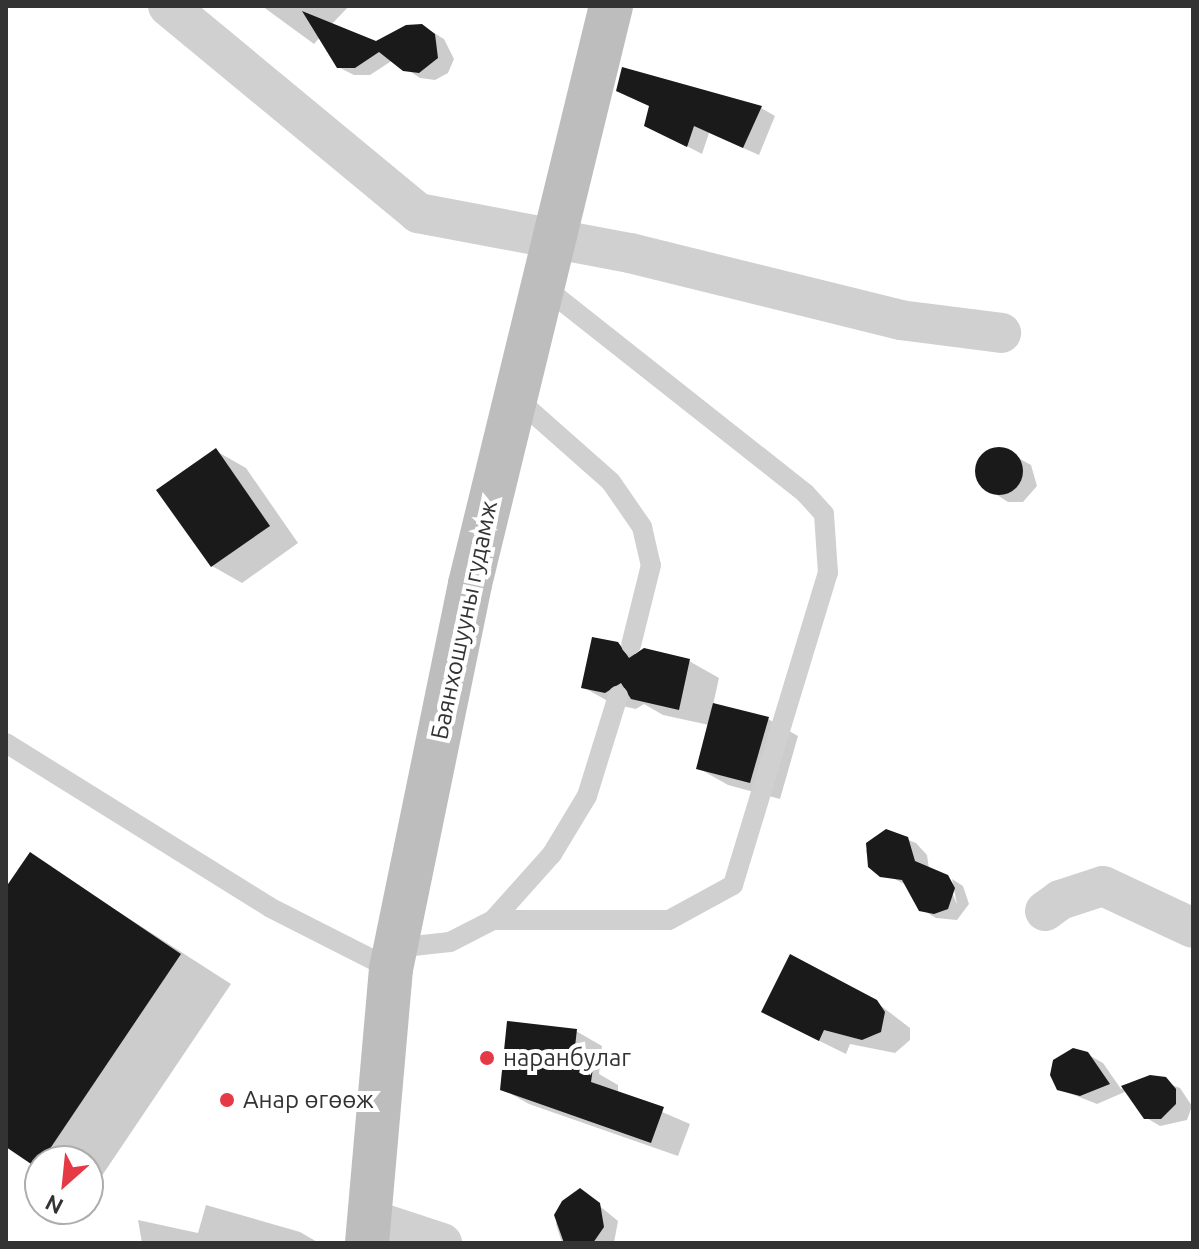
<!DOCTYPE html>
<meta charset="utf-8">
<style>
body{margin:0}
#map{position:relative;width:1199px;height:1249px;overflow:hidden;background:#fff;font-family:Ubuntu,sans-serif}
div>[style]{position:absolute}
.shadow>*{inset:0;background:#0003}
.building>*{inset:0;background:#1a1a1a}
.round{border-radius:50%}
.lane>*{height:20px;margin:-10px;padding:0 10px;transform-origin:10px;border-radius:10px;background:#d0d0d0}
.street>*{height:40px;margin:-20px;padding:0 20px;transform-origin:20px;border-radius:20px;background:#d0d0d0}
.secondary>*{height:44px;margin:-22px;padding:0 22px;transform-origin:22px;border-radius:22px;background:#bdbdbd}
.dots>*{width:22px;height:22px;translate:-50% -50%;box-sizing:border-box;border:4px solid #fff;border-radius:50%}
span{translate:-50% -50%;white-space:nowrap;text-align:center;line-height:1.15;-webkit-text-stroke:8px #fff;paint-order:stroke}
.street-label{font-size:24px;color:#333}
.poi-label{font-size:24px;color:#333}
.left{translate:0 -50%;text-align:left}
.frame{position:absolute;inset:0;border:8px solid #333;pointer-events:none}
.north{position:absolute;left:24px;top:1145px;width:80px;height:80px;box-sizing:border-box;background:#fff;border:2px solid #adadad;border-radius:50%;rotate:207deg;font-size:22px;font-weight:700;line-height:32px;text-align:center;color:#333}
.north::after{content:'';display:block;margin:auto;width:28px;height:36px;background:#e63946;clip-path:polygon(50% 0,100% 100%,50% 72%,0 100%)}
</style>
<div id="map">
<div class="shadow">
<div style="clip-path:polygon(262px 6px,349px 6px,331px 25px,376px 43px,429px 30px,444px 39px,454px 59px,448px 73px,435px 80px,420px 78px,393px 60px,370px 75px,354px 75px,338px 67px,320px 37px,314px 44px)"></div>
<div style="clip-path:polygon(761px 108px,775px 116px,759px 155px,709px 133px,702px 154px,662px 133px)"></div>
<div style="clip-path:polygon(1002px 449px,1031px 465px,1037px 486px,1023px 502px,1008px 502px,980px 484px,976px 469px,988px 451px)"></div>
<div style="clip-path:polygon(216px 451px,246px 468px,298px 543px,242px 583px,212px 566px)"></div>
<div style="clip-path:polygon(618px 644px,636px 655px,689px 661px,719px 678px,713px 705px,768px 719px,798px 736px,780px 799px,728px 785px,698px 768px,709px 725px,663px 715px,644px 704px,636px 709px,613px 704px,583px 687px)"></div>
<div style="clip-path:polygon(886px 831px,916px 843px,927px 855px,929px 869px,946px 876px,957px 905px,952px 879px,963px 886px,969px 904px,957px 920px,936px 918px,921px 909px,908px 886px,870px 866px,866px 851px,873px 838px)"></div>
<div style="clip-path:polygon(30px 855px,231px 984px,89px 1195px,88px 1161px,40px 1161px,40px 1167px,6px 1144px,6px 891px)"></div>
<div style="clip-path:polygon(876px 1002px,910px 1028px,910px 1040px,895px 1053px,850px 1044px,846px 1054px,789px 1026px)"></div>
<div style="clip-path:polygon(576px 1031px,602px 1046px,599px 1074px,618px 1085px,618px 1093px,690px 1124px,678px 1156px,529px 1104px,502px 1089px)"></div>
<div style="clip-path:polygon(1087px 1054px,1103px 1063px,1121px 1089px,1150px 1077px,1180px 1088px,1192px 1106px,1187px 1120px,1160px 1126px,1145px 1117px,1127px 1091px,1097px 1104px,1059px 1089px)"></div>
<div style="clip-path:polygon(580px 1190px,618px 1221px,614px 1243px,562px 1243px,556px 1224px,564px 1202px)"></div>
<div style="clip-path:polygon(206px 1205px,300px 1232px,319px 1243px,142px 1243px,138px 1220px,198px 1233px)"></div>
</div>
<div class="building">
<div style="clip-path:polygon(302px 11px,376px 41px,406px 25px,422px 24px,435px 34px,438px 58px,419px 73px,403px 71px,379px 52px,355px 68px,337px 68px)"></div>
<div style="clip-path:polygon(622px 67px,762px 106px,743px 148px,694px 126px,687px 147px,644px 126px,649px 106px,616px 91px)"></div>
<div class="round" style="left:975px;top:447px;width:48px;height:48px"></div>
<div style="clip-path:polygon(216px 448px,270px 526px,211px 567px,156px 490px)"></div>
<div style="clip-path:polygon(592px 637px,618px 642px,629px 658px,644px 648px,690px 659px,679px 710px,631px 699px,621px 683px,605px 693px,581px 688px)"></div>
<div style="clip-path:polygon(713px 703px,769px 717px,750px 783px,696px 769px)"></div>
<div style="clip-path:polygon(886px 829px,908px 837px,915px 861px,948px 875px,955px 888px,948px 909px,934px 914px,919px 911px,902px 880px,880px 877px,868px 867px,866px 843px)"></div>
<div style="clip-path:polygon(30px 852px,181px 954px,37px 1168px,6px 1147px,6px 887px)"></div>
<div style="clip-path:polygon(790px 954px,877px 1000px,885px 1012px,881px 1032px,862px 1040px,824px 1030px,819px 1041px,761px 1012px)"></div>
<div style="clip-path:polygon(507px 1021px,577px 1029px,573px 1065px,593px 1068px,591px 1082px,664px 1107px,651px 1143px,500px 1090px)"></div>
<div style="clip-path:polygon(1073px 1048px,1088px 1052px,1110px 1084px,1080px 1096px,1057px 1090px,1050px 1075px,1053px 1060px)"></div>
<div style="clip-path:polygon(1150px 1075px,1166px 1077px,1176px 1089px,1176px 1104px,1161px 1119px,1144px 1119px,1121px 1086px)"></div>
<div style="clip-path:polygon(580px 1188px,600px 1203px,604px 1227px,593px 1243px,564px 1243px,554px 1215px,562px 1201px)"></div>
</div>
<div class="lane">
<div style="left:515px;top:397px;width:128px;rotate:41.5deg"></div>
<div style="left:611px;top:482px;width:55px;rotate:55.4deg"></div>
<div style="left:642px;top:527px;width:39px;rotate:77deg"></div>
<div style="left:651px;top:565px;width:82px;rotate:104deg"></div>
<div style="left:6px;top:743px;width:310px;rotate:31.9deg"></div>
<div style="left:269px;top:907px;width:137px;rotate:26.9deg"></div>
<div style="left:493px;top:920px;width:176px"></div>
<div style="left:669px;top:920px;width:73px;rotate:-28.7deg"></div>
<div style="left:733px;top:885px;width:326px;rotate:-73.1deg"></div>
<div style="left:828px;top:573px;width:59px;rotate:-93.9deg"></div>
<div style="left:824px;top:514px;width:28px;rotate:-132deg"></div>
<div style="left:805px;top:493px;width:337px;rotate:-141.7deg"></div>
<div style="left:395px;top:948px;width:55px;rotate:-6.2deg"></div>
<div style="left:450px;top:942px;width:48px;rotate:-27.1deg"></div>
<div style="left:493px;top:920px;width:89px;rotate:-48.2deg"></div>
<div style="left:552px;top:854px;width:68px;rotate:-58.9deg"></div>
<div style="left:587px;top:796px;width:105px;rotate:-72.8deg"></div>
</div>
<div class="street">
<div style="left:168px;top:6px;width:325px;rotate:39.6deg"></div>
<div style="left:418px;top:213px;width:216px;rotate:10.7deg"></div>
<div style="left:630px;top:253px;width:278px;rotate:13.9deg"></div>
<div style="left:900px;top:320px;width:102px;rotate:7.3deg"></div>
<div style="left:1045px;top:911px;width:19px;rotate:-36deg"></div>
<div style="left:1060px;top:900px;width:45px;rotate:-18deg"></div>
<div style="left:1103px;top:886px;width:99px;rotate:25deg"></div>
<div style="left:369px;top:1219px;width:77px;rotate:18.2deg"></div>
</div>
<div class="secondary">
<div style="left:367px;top:1243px;width:275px;rotate:-85deg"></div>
<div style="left:391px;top:969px;width:393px;rotate:-78.4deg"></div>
<div style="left:470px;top:584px;width:595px;rotate:-76.29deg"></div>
</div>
<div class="dots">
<div style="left:487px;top:1058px;background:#e63946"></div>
<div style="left:227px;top:1100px;background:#e63946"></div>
</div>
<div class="street-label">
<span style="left:464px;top:620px;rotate:-78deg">Баянхошууны гудамж</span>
</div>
<div class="poi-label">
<span class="left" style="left:503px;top:1058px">наранбулаг</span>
<span class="left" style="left:243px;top:1100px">Анар өгөөж</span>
</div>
<div class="frame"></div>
<div class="north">N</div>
</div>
